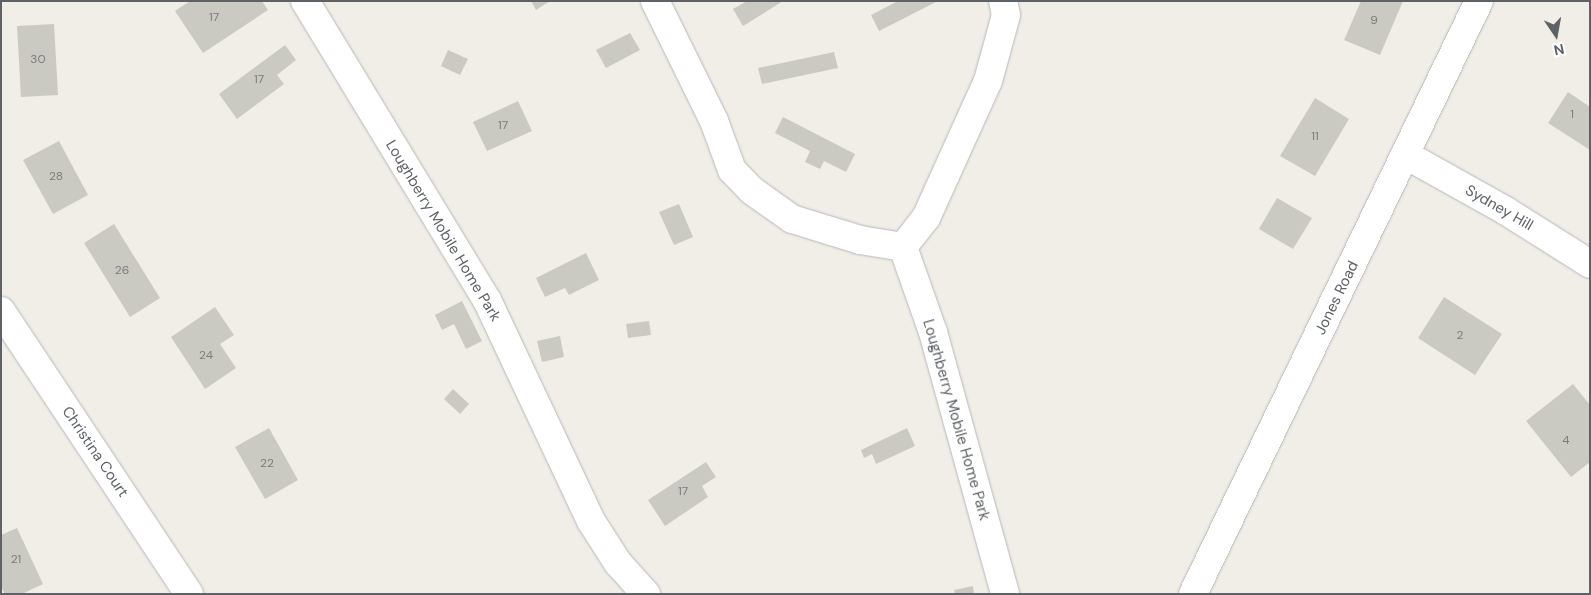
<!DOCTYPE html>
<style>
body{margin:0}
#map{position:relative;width:1591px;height:595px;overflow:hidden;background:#f0eee6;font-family:"DM Sans",sans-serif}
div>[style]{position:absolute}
.building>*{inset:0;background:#cbcac2}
.roads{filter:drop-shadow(0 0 1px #b6b8bc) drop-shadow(0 0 1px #b6b8bc)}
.minor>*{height:28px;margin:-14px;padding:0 14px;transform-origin:14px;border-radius:14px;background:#fff}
span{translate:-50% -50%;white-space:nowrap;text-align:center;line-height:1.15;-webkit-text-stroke:4.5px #fff;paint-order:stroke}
.number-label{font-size:12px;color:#797b7d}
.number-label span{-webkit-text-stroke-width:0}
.street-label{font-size:15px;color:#5e6166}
.frame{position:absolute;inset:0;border:2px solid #5e6166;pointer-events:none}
.north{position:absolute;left:1531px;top:10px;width:50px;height:50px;-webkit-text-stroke:4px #fff;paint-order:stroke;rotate:168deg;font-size:14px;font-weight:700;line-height:20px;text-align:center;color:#5e6166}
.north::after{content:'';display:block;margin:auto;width:18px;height:22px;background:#5e6166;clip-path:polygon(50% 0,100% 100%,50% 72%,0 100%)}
</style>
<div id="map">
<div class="building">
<div style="clip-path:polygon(190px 1px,262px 1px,268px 10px,203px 53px,175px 11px)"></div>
<div style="clip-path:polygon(531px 1px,550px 1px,536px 10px)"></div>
<div style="clip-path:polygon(747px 1px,783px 1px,743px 26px,733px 9px)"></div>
<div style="clip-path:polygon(898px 1px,938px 1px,879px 31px,871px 15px)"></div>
<div style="clip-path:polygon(1361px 1px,1403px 1px,1380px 55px,1344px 40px)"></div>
<div style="clip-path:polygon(54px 24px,58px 95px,21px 97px,17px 26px)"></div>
<div style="clip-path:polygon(630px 33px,640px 50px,606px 68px,596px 50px)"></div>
<div style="clip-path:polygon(285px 45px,296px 60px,277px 75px,284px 84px,237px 119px,219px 94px)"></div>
<div style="clip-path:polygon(448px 50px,468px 59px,460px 75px,441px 66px)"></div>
<div style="clip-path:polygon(834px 52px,838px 68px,762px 84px,758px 68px)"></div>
<div style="clip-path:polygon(1568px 92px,1590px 107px,1590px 150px,1548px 123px)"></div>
<div style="clip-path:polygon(1315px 98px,1349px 119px,1315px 176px,1280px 156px)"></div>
<div style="clip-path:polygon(518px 101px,532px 131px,487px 151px,473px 122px)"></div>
<div style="clip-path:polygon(783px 117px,855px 154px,846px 172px,824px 161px,820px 169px,805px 162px,810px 151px,775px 133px)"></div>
<div style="clip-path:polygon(59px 141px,88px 195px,53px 214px,23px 160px)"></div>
<div style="clip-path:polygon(1277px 198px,1312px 218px,1293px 249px,1259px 229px)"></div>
<div style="clip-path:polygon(679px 204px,693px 237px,674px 245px,659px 212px)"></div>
<div style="clip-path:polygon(114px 224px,160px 298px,130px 317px,84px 243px)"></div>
<div style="clip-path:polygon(586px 253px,599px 280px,569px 295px,565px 288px,545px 297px,536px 278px)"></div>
<div style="clip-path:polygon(1444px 297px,1502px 334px,1475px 375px,1418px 338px)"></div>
<div style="clip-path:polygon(462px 301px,482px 341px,466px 349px,454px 324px,442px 330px,435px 315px)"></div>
<div style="clip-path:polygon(215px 307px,234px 335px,220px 344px,236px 368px,205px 389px,171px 337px)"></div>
<div style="clip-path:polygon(649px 321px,651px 335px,628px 338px,626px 324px)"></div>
<div style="clip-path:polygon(560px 336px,564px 357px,542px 362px,537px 341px)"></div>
<div style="clip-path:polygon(1573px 384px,1590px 405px,1590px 462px,1571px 477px,1526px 421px)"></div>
<div style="clip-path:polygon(453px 389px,469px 404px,460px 414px,444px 399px)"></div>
<div style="clip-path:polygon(269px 428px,298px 480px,265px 499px,235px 447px)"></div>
<div style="clip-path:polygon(907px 428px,915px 446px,876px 464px,872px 454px,864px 458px,861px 450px)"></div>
<div style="clip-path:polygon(706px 462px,716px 477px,702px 486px,708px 497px,665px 526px,648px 500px)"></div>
<div style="clip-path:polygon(17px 528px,43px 584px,22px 594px,5px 594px,1px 587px,1px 535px)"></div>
<div style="clip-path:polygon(973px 586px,974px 594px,955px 594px,954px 590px)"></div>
</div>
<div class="roads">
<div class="minor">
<div style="left:305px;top:1px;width:350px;rotate:58.7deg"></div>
<div style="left:487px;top:300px;width:244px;rotate:64.8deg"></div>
<div style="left:591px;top:521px;width:50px;rotate:57.3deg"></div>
<div style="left:618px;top:563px;width:42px;rotate:47.9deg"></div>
<div style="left:655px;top:1px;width:134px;rotate:63.8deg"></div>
<div style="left:714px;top:121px;width:52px;rotate:69.8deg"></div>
<div style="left:732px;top:170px;width:28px;rotate:46deg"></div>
<div style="left:751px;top:190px;width:50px;rotate:35.3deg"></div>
<div style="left:792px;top:219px;width:71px;rotate:17.2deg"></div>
<div style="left:860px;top:240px;width:44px;rotate:9.2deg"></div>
<div style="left:903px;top:247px;width:37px;rotate:-52deg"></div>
<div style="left:926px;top:218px;width:150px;rotate:-65.7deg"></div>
<div style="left:988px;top:81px;width:68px;rotate:-74.7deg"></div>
<div style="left:1006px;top:15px;width:14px;rotate:-102deg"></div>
<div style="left:1406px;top:155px;width:115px;rotate:29.2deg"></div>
<div style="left:1506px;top:211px;width:99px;rotate:32.2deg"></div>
<div style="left:903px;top:247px;width:90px;rotate:70.6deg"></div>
<div style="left:933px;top:332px;width:272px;rotate:74.6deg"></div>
<div style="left:1px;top:311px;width:340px;rotate:56.4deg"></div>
<div style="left:1193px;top:594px;width:658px;rotate:-64.25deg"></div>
</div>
</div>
<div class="number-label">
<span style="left:214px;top:18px">17</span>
<span style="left:1374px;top:21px">9</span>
<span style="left:38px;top:60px">30</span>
<span style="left:259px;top:80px">17</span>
<span style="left:1572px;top:115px">1</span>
<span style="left:503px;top:126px">17</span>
<span style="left:1315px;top:137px">11</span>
<span style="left:56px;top:177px">28</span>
<span style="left:122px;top:271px">26</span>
<span style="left:1460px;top:336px">2</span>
<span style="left:206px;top:356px">24</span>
<span style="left:1566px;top:441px">4</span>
<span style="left:267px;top:464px">22</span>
<span style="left:683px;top:492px">17</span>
<span style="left:16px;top:560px">21</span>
</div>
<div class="street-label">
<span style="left:1499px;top:208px;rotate:30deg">Sydney Hill</span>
<span style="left:443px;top:231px;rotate:59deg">Loughberry Mobile Home Park</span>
<span style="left:1337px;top:298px;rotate:-64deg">Jones Road</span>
<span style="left:956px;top:420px;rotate:74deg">Loughberry Mobile Home Park</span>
<span style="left:95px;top:452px;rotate:56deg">Christina Court</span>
</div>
<div class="frame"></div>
<div class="north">N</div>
</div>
